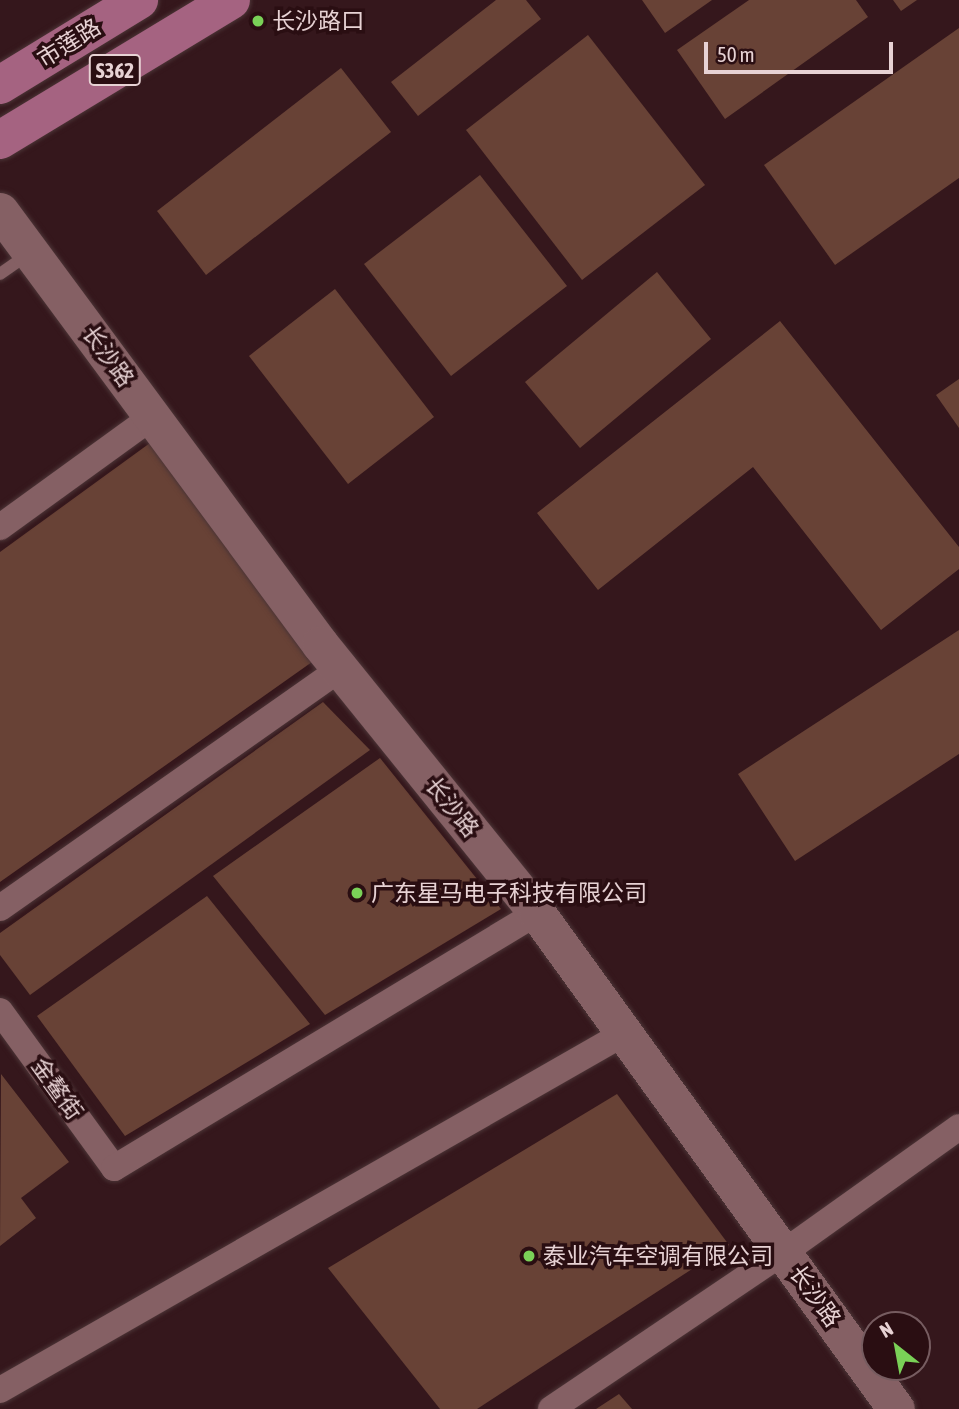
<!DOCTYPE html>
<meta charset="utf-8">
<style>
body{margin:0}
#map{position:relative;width:959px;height:1409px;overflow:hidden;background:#35171c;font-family:"Asap Condensed","Noto Sans SC",sans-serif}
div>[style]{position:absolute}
.building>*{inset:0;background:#684236}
.roads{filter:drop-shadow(0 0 2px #4c3537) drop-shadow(0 0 2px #4c3537)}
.lane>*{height:12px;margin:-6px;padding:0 6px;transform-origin:6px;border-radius:6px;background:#856064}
.street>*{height:26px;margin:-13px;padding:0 13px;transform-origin:13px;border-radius:13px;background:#856064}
.secondary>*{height:37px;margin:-18.5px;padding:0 18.5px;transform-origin:18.5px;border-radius:18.5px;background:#856064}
.primary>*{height:38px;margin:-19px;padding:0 19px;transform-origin:19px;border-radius:19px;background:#a56381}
.dots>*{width:19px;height:19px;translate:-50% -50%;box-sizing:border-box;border:4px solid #2a0e12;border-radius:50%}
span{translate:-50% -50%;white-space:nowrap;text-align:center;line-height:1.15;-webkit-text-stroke:7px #2a0e12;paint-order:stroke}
.shield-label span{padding:2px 5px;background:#2a0e12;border:2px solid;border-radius:5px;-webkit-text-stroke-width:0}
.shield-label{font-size:21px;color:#e7d2d4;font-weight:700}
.poi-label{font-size:23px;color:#e7d2d4}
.left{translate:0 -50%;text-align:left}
.street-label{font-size:23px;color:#e7d2d4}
.north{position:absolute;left:861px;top:1311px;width:70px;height:70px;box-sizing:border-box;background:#2a0e12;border:2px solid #765c60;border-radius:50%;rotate:329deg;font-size:19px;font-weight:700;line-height:28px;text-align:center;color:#e7d2d4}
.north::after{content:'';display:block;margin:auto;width:24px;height:32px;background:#7ad157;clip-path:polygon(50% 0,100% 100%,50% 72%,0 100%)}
.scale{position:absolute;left:704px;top:42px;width:189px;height:32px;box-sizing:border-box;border:4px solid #e7d2d4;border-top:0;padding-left:9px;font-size:21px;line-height:24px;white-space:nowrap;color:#e7d2d4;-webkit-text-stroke:5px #2a0e12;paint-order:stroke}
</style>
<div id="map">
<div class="building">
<div style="clip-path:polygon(496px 0,526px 0,541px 19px,418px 116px,391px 82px)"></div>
<div style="clip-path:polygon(642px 0,712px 0,665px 33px)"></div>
<div style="clip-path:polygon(749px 0,856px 0,868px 17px,725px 119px,677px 50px)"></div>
<div style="clip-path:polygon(893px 0,917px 0,901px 11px)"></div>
<div style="clip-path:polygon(959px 28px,959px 178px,835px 265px,764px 165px)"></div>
<div style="clip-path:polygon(588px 35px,705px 185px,582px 280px,466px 130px)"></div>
<div style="clip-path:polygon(341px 68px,391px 132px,206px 275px,157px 211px)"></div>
<div style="clip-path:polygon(480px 175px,567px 286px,451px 376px,364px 264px)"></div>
<div style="clip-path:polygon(657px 272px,711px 339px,580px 448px,525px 382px)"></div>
<div style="clip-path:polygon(335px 289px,434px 417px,348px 484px,249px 356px)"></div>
<div style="clip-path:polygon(780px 321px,959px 547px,959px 569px,881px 630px,753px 467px,598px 590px,537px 513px)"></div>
<div style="clip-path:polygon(959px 379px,959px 428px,936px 395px)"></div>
<div style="clip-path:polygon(150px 443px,312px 662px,0 882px,0 552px)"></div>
<div style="clip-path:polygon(959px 630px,959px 754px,795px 861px,738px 774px)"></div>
<div style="clip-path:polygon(323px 702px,370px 750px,30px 995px,0 955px,0 933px)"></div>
<div style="clip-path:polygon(380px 758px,501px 909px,325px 1015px,213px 876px)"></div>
<div style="clip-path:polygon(207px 896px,310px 1024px,125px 1136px,37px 1016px)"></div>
<div style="clip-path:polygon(1px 1074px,69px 1162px,21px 1198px,36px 1218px,0 1246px)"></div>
<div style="clip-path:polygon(617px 1094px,729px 1245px,477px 1409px,440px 1409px,328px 1268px)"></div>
<div style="clip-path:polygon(619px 1394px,632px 1409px,596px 1409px)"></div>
</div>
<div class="roads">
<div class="lane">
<div style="left:0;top:274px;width:35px;rotate:-35deg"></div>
</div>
<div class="street">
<div style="left:0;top:527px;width:188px;rotate:-35.9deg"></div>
<div style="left:0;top:908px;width:417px;rotate:-35.1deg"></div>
<div style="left:0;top:1011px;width:194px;rotate:54deg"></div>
<div style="left:114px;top:1168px;width:494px;rotate:-31.1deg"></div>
<div style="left:0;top:1390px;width:718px;rotate:-29.74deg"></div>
<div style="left:551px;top:1409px;width:281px;rotate:-34deg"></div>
<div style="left:784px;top:1252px;width:215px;rotate:-35.5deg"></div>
</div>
<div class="secondary">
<div style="left:0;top:211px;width:538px;rotate:53.53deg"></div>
<div style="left:320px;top:644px;width:346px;rotate:51.1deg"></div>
<div style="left:537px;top:913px;width:612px;rotate:54.1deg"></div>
</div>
<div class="primary">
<div style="left:0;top:85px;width:163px;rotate:-31.4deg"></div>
<div style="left:0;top:140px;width:270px;rotate:-31.2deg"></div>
</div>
</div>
<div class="dots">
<div style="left:258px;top:21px;background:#7ad157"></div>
<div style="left:357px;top:893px;background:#7ad157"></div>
<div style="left:529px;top:1256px;background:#7ad157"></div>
</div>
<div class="shield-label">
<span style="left:115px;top:70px">S362</span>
</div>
<div class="poi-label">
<span class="left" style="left:272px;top:21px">长沙路口</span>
<span class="left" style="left:371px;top:893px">广东星马电子科技有限公司</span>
<span class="left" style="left:543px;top:1256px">泰业汽车空调有限公司</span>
</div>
<div class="street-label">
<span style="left:69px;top:43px;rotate:-32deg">市莲路</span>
<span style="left:108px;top:356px;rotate:54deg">长沙路</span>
<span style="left:452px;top:807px;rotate:51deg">长沙路</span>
<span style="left:57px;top:1089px;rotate:54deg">金鳌街</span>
<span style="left:815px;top:1296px;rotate:54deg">长沙路</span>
</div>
<div class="north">N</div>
<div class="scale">50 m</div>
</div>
